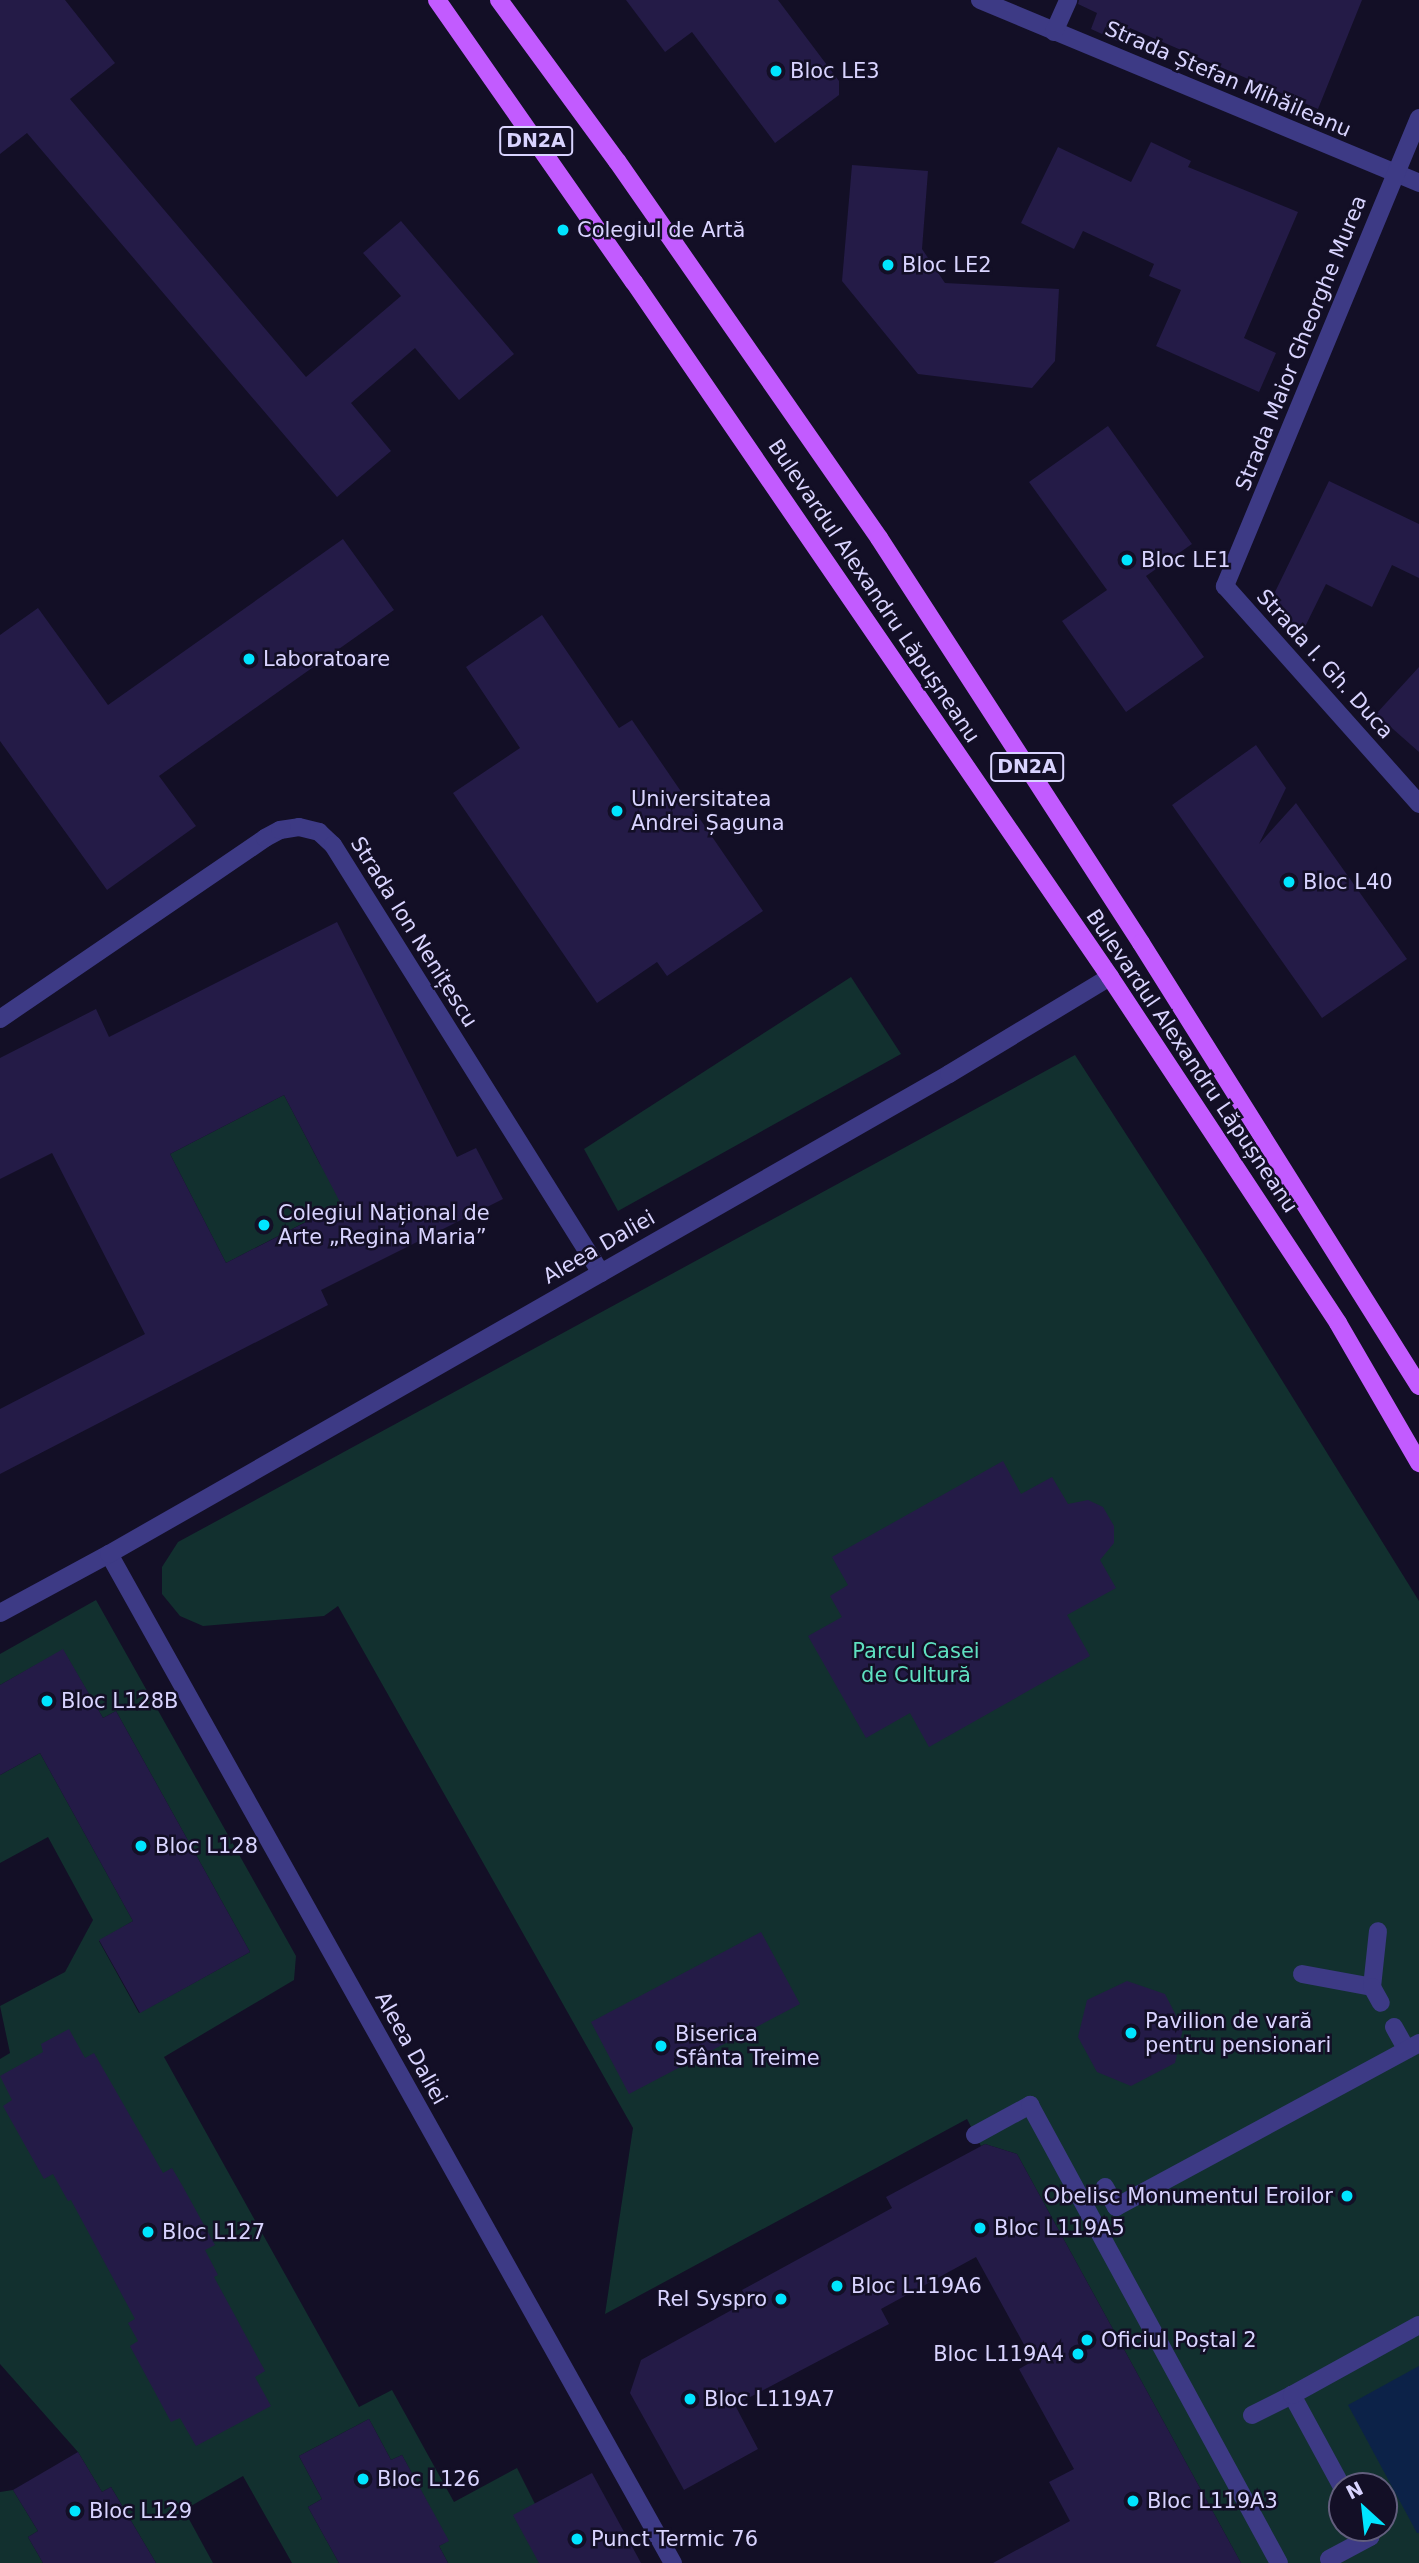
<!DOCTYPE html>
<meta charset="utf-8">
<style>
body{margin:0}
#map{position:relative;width:1419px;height:2563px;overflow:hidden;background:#130f26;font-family:"DejaVu Sans",sans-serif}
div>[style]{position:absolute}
.green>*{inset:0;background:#12302f}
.water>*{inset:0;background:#0c2248}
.building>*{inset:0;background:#241b47}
.minor>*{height:18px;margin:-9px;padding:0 9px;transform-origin:9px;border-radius:9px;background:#3d3a85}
.major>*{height:18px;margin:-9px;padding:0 9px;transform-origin:9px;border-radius:9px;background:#c25bff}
.dots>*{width:19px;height:19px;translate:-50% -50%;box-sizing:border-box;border:4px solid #130f26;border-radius:50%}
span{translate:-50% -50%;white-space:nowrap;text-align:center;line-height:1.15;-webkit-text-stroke:5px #130f26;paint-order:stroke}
.shield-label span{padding:2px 5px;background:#130f26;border:2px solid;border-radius:5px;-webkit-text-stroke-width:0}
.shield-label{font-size:19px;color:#d9d4ff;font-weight:700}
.poi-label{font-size:21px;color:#d9d4ff}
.left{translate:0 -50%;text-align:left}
.right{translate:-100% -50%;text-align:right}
.street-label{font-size:21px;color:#d9d4ff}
.park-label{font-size:21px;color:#5fe0c0}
.north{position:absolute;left:1328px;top:2472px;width:70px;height:70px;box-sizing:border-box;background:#130f26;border:2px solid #625e7d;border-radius:50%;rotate:333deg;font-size:19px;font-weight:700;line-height:28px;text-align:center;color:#d9d4ff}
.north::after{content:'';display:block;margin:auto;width:24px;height:32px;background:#00e5ff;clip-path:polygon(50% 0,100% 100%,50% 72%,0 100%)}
</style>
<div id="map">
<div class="green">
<div style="clip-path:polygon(851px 977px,901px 1054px,618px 1211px,584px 1149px)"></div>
<div style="clip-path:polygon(evenodd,1075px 1055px,1206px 1258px,1419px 1601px,1419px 2563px,1241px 2563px,1017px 2154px,985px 2144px,981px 2146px,967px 2119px,605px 2314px,633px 2128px,338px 1606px,324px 1616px,203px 1626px,180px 1616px,162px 1594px,162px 1567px,178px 1542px,1075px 1055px,1342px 2486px,1384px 2486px,1384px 2528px,1342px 2528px,1342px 2486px)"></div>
<div style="clip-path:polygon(284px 1095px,320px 1164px,368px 1190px,226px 1263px,170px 1154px)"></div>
<div style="clip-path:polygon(96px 1600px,296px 1956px,294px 1980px,164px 2057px,359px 2407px,392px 2390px,454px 2502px,517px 2468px,535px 2504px,539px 2563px,448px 2563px,439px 2546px,448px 2541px,402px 2455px,391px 2460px,369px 2419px,299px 2456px,322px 2499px,308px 2507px,339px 2563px,292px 2563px,243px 2476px,184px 2510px,213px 2563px,156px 2563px,111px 2487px,102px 2492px,78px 2452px,0 2364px,0 2059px,10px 2053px,0 2006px,65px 1972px,93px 1920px,48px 1837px,0 1863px,0 1775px,40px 1753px,133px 1921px,99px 1941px,139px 2013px,250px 1952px,116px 1711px,103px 1718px,63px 1650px,0 1685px,0 1654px)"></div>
<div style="clip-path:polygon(13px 2490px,38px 2531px,28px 2537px,43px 2563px,0 2563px,0 2492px)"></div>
</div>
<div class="water">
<div style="clip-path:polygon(1419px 2366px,1419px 2533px,1417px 2533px,1348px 2405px)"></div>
</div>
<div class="building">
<div style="clip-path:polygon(0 0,65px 0,115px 63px,70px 99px,306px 377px,401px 296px,363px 253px,401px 221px,514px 354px,459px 400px,415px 348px,351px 403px,391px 451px,337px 497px,27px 133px,0 154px)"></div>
<div style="clip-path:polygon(626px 0,778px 0,839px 81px,839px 95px,775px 143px,692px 32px,665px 52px)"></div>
<div style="clip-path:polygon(1079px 0,1362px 0,1318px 109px,1130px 28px,1124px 44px,1091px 29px,1097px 13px,1078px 4px)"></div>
<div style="clip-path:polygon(1151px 142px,1191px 161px,1188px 167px,1298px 212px,1244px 338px,1276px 353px,1259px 392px,1156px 346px,1181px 290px,1149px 276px,1154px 264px,1083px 231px,1074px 249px,1021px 223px,1058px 147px,1131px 182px)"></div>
<div style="clip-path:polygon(852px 165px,928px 171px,922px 249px,945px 283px,1059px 289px,1055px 361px,1032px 388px,918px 374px,842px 281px)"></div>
<div style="clip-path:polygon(1108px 426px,1192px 544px,1146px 576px,1204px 657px,1126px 712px,1062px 621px,1107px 590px,1029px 482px)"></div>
<div style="clip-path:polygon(1329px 481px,1419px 524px,1419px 578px,1392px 565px,1372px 607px,1326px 584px,1300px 637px,1280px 610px,1275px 592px)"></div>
<div style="clip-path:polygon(343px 539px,394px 610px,159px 776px,196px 826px,107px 890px,0 741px,0 635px,38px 608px,108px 705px)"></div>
<div style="clip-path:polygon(542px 615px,619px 728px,632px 720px,763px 911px,667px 976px,657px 962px,597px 1003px,453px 793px,520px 748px,466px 667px)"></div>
<div style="clip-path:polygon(1419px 667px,1419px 752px,1376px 714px)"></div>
<div style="clip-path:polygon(1256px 745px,1286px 788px,1259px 844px,1296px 803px,1407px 959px,1322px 1018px,1172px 805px)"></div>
<div style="clip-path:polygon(evenodd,337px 922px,457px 1157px,476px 1148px,503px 1199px,321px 1290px,328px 1305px,0 1474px,0 1409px,145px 1334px,52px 1153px,0 1179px,0 1058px,96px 1009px,109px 1037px,337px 922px,284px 1095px,341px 1204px,226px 1263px,170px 1154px,284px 1095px)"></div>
<div style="clip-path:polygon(1003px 1461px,1021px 1494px,1052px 1477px,1068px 1504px,1088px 1500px,1103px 1507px,1114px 1526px,1114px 1543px,1100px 1560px,1116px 1588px,1067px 1615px,1090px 1656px,929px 1747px,910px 1713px,866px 1738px,808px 1636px,842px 1617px,830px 1596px,848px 1585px,832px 1557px)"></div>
<div style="clip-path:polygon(63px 1649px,103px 1718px,116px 1711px,250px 1952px,140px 2013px,99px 1940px,133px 1921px,40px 1753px,0 1775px,0 1685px)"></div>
<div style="clip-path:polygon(761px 1932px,800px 2004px,629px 2094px,591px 2022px)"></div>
<div style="clip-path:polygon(1127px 1981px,1165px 1994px,1183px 2029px,1175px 2063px,1131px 2086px,1097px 2072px,1078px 2037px,1087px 2000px)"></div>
<div style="clip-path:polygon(69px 2029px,85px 2058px,94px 2053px,163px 2173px,172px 2168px,182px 2185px,215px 2245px,205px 2250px,218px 2275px,214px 2277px,265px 2371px,255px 2377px,271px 2406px,196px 2446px,180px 2418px,171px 2422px,130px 2346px,138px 2341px,128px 2323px,135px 2319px,71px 2200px,68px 2201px,53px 2174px,44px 2179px,3px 2106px,12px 2100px,0 2076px,43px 2052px,41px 2044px)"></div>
<div style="clip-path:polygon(985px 2144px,1017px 2154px,1241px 2563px,993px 2563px,1070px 2521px,1049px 2482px,1074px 2469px,1019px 2369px,1033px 2361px,976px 2257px,881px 2309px,889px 2324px,735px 2405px,758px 2449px,684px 2490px,630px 2393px,641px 2360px,748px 2301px,742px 2290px,892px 2208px,886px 2197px)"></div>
<div style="clip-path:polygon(369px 2419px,391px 2460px,402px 2455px,449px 2541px,439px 2546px,448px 2563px,339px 2563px,308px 2507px,322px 2499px,299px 2456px)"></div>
<div style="clip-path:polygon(78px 2452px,102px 2492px,111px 2487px,156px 2563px,43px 2563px,28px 2537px,38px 2531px,13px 2490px)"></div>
<div style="clip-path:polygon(592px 2473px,641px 2563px,539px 2563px,513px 2515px)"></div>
</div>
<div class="minor">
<div style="left:980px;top:0;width:476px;rotate:22.6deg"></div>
<div style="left:1054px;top:32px;width:35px;rotate:-66deg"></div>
<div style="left:1419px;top:118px;width:507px;rotate:112.52deg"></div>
<div style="left:1225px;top:586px;width:292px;rotate:48.3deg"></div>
<div style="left:0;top:1019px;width:321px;rotate:-34.3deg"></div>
<div style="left:265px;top:838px;width:17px;rotate:-28deg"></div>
<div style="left:280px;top:830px;width:19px;rotate:-9deg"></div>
<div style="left:299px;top:827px;width:21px;rotate:14deg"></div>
<div style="left:319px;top:832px;width:19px;rotate:43deg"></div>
<div style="left:333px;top:845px;width:505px;rotate:57.95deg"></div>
<div style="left:109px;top:1554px;width:1156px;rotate:60.8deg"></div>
<div style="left:0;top:1613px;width:124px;rotate:-28.4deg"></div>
<div style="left:109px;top:1554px;width:967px;rotate:-29.74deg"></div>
<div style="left:949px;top:1074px;width:188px;rotate:-31.1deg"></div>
<div style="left:1302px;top:1974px;width:71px;rotate:10.5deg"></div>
<div style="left:1372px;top:1987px;width:56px;rotate:-83.9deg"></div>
<div style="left:1372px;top:1987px;width:18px;rotate:61deg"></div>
<div style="left:1394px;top:2027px;width:26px;rotate:61deg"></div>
<div style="left:975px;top:2135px;width:63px;rotate:-28.6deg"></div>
<div style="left:1030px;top:2105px;width:521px;rotate:61.47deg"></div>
<div style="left:1105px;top:2187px;width:23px;rotate:61deg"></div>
<div style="left:1116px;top:2207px;width:345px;rotate:-28.4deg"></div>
<div style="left:1252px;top:2415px;width:45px;rotate:-26.6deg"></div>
<div style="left:1342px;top:2487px;width:105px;rotate:-118.5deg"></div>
<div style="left:1292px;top:2395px;width:145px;rotate:-28.9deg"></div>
<div style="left:1329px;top:2559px;width:47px;rotate:-28.2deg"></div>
<div style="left:1370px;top:2537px;width:10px;rotate:-119deg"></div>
</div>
<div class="major">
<div style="left:437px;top:0;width:344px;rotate:55.1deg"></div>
<div style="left:634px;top:282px;width:842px;rotate:55.59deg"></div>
<div style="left:1110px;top:977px;width:414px;rotate:56.6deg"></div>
<div style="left:1338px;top:1323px;width:162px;rotate:59.9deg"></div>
<div style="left:499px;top:0;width:200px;rotate:53.8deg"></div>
<div style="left:617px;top:161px;width:459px;rotate:55.2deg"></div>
<div style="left:879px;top:538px;width:482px;rotate:57.1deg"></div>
<div style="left:1141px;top:943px;width:523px;rotate:57.89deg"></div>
</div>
<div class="dots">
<div style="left:776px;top:71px;background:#00e5ff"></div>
<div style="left:563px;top:230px;background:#00e5ff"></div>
<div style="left:888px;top:265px;background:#00e5ff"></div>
<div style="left:1127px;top:560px;background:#00e5ff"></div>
<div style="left:249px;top:659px;background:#00e5ff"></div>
<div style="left:617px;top:811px;background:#00e5ff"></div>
<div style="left:1289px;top:882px;background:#00e5ff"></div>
<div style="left:264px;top:1225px;background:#00e5ff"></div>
<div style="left:47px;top:1701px;background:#00e5ff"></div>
<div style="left:141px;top:1846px;background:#00e5ff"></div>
<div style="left:1131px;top:2033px;background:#00e5ff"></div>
<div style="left:661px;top:2046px;background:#00e5ff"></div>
<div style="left:1347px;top:2196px;background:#00e5ff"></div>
<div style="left:980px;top:2228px;background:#00e5ff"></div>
<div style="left:148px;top:2232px;background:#00e5ff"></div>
<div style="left:837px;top:2286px;background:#00e5ff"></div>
<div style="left:781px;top:2299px;background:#00e5ff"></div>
<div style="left:1087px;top:2340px;background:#00e5ff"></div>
<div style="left:1078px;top:2354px;background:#00e5ff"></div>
<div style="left:690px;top:2399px;background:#00e5ff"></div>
<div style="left:363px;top:2479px;background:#00e5ff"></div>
<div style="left:1133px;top:2501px;background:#00e5ff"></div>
<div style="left:75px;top:2511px;background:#00e5ff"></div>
<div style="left:577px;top:2539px;background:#00e5ff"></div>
</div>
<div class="shield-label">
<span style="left:536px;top:141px">DN2A</span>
<span style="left:1027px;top:767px">DN2A</span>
</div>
<div class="poi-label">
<span class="left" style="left:790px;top:71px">Bloc LE3</span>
<span class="left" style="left:577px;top:230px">Colegiul de Artă</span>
<span class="left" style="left:902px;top:265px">Bloc LE2</span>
<span class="left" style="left:1141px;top:560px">Bloc LE1</span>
<span class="left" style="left:263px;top:659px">Laboratoare</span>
<span class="left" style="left:631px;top:811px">Universitatea<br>Andrei Șaguna</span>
<span class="left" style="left:1303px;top:882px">Bloc L40</span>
<span class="left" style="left:278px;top:1225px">Colegiul Național de<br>Arte „Regina Maria”</span>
<span class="left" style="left:61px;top:1701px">Bloc L128B</span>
<span class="left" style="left:155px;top:1846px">Bloc L128</span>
<span class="left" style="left:1145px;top:2033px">Pavilion de vară<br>pentru pensionari</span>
<span class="left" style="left:675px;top:2046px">Biserica<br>Sfânta Treime</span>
<span class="right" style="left:1333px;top:2196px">Obelisc Monumentul Eroilor</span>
<span class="left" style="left:994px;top:2228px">Bloc L119A5</span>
<span class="left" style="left:162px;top:2232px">Bloc L127</span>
<span class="left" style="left:851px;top:2286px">Bloc L119A6</span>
<span class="right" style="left:767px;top:2299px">Rel Syspro</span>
<span class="left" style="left:1101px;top:2340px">Oficiul Poștal 2</span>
<span class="right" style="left:1064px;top:2354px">Bloc L119A4</span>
<span class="left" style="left:704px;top:2399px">Bloc L119A7</span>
<span class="left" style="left:377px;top:2479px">Bloc L126</span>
<span class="left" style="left:1147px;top:2501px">Bloc L119A3</span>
<span class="left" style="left:89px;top:2511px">Bloc L129</span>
<span class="left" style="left:591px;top:2539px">Punct Termic 76</span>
</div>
<div class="street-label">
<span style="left:1228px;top:79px;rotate:23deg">Strada Ștefan Mihăileanu</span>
<span style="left:1301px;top:343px;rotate:-68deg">Strada Maior Gheorghe Murea</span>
<span style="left:874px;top:591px;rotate:56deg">Bulevardul Alexandru Lăpușneanu</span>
<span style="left:1325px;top:664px;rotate:48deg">Strada I. Gh. Duca</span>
<span style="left:414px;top:932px;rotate:58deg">Strada Ion Nenițescu</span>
<span style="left:1192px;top:1061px;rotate:56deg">Bulevardul Alexandru Lăpușneanu</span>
<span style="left:599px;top:1247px;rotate:-30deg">Aleea Daliei</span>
<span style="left:411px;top:2048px;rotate:61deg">Aleea Daliei</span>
</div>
<div class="park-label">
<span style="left:916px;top:1663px">Parcul Casei<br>de Cultură</span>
</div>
<div class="north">N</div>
</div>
